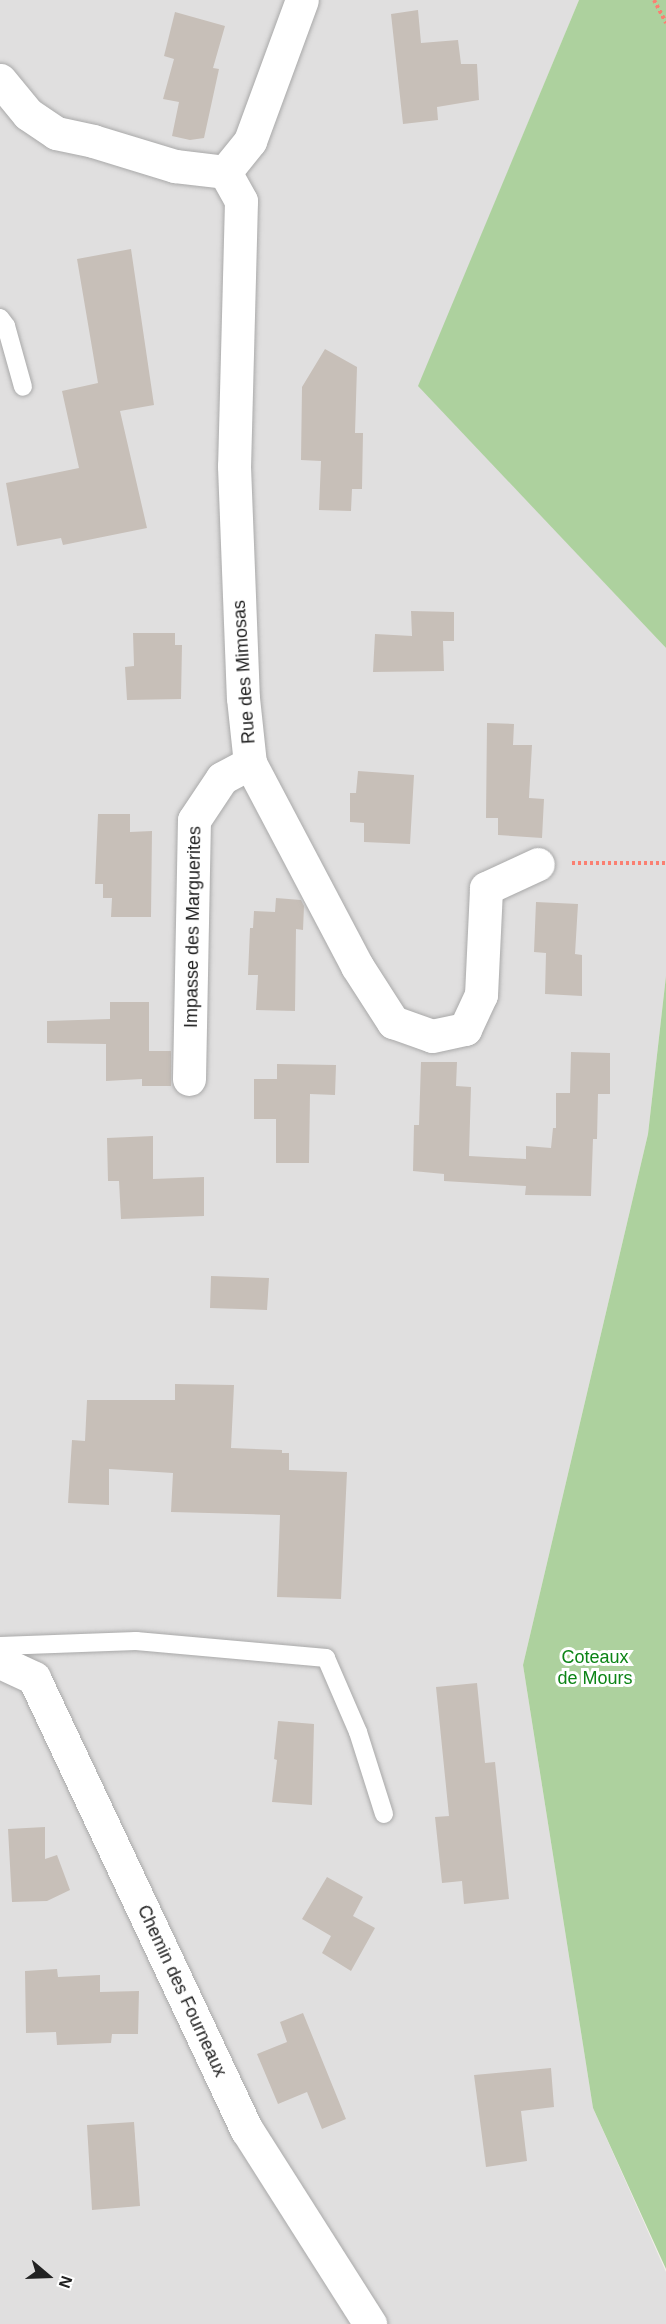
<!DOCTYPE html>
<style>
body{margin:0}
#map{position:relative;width:666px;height:2324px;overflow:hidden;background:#f2efe9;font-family:Arial,sans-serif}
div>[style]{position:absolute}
.residential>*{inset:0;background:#e0dfdf}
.forest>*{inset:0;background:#add19e}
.building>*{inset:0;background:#c7bfb8}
.path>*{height:4px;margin-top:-2px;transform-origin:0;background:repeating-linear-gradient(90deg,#fa8072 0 3px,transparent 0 6px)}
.roads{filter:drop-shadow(0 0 2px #a9a9a9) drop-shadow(0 0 2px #a9a9a9)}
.service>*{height:18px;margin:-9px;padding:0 9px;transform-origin:9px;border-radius:9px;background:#fff}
.minor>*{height:33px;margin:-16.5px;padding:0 16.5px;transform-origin:16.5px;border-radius:16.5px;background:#fff}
span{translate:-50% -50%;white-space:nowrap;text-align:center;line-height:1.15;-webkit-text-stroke:6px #fff;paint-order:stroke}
.street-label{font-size:18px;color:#222}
.park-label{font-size:18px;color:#0c8416}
.north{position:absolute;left:18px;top:2246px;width:60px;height:60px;-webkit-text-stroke:4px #fff;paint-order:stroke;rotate:109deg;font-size:16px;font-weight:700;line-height:24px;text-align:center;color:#222}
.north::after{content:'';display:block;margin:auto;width:21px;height:27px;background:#222;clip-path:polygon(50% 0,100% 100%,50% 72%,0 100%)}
</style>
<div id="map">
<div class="residential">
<div style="clip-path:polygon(0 0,579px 0,419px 386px,666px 648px,666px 976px,648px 1134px,523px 1665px,593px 2108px,666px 2272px,666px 2324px,0 2324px)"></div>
</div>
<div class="forest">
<div style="clip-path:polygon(579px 0,666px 0,666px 648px,418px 386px)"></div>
<div style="clip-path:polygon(666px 976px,666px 2269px,593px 2108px,523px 1665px,648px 1134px)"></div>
</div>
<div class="building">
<div style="clip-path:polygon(418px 10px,421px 43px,458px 40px,461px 64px,477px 64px,479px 100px,437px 107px,438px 120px,403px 124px,391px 14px)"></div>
<div style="clip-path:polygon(175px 12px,225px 26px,213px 68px,219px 69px,204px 138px,190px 140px,172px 136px,179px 102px,163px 99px,174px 59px,164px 56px)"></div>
<div style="clip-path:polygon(131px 249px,154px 405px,120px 411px,147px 528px,63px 545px,61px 538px,17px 546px,6px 483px,79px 468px,62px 391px,98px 383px,77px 259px)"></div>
<div style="clip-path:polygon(325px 349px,357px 367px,355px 433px,363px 433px,362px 489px,352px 489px,351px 511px,319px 510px,321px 461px,301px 460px,302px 387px)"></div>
<div style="clip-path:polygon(411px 611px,454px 612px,454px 641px,443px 641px,444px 671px,373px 672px,375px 634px,412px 636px)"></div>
<div style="clip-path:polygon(133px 633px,175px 633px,175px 645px,182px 645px,181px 699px,127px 700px,125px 667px,134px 666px)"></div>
<div style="clip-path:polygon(487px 723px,514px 724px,513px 745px,532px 745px,529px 798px,544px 799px,542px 838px,498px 835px,498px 818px,486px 818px)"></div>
<div style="clip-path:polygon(358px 771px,414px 775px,410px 844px,364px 842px,364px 823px,350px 822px,350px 793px,356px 793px)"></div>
<div style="clip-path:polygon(98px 814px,130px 814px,130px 832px,152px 831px,151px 917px,111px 917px,112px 898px,103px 898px,103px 884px,95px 884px)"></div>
<div style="clip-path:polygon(276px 898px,301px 900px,304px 906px,303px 930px,296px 929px,295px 1011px,256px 1010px,258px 975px,248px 975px,250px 928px,253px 928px,254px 911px,275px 912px)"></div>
<div style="clip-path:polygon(536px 902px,578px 904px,575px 954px,582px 955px,582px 996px,545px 994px,546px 953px,534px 952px)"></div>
<div style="clip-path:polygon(110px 1002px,149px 1002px,149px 1051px,171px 1051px,171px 1086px,142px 1086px,142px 1079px,106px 1081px,106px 1044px,47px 1043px,47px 1021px,110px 1019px)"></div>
<div style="clip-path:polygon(571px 1052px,610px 1053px,610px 1094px,598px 1094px,597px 1139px,593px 1139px,591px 1196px,525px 1195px,526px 1186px,444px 1181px,444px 1174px,413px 1171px,414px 1125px,419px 1125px,421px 1062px,457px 1062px,456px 1086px,471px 1087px,469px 1156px,526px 1159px,526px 1146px,551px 1148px,553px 1128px,556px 1128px,556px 1093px,570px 1093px)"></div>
<div style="clip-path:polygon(277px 1064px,336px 1065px,335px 1095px,310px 1094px,309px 1163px,276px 1163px,276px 1119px,254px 1119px,254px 1079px,277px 1079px)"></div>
<div style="clip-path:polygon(153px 1136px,153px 1179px,204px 1177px,204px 1216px,121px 1219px,119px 1181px,108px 1181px,107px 1138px)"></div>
<div style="clip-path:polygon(211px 1276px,269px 1278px,267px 1310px,210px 1308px)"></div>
<div style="clip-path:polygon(175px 1384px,234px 1385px,231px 1448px,282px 1450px,282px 1453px,289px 1453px,289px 1470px,347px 1472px,341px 1599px,277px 1597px,280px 1515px,171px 1512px,173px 1473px,109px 1469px,109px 1505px,68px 1503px,72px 1440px,85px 1441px,87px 1400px,175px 1400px)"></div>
<div style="clip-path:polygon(477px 1683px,485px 1763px,495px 1762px,509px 1899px,464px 1904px,462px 1881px,442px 1883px,435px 1817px,449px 1816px,436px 1687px)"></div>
<div style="clip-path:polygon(278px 1721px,314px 1724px,312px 1805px,272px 1802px,277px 1760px,274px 1759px)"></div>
<div style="clip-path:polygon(45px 1827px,45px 1859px,57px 1855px,70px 1890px,47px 1901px,12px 1902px,8px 1829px)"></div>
<div style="clip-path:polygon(327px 1877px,363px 1897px,353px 1916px,375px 1928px,351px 1971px,322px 1953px,331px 1936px,302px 1919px)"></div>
<div style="clip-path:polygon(57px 1969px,58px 1977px,100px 1975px,100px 1992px,139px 1991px,138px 2034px,112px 2034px,111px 2043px,57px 2045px,56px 2032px,26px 2033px,25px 1971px)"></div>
<div style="clip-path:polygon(303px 2013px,346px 2119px,322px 2129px,307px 2092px,278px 2104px,257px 2054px,287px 2042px,280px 2022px)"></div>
<div style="clip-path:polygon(551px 2068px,554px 2107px,521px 2111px,527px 2161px,486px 2167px,474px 2075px)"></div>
<div style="clip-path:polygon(134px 2122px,140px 2206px,92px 2210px,87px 2125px)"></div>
</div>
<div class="path">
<div style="left:654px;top:0;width:26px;rotate:62deg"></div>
<div style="left:572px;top:863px;width:94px"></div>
</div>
<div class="roads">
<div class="service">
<div style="left:0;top:318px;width:10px;rotate:53deg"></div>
<div style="left:6px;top:326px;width:63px;rotate:74.4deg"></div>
<div style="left:0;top:1646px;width:136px;rotate:-2.1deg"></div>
<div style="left:136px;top:1641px;width:191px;rotate:5.1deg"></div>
<div style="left:326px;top:1658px;width:81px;rotate:66.6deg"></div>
<div style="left:358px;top:1732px;width:86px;rotate:72.4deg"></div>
</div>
<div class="minor">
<div style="left:0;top:80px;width:44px;rotate:50.5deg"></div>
<div style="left:28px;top:114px;width:34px;rotate:34deg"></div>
<div style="left:56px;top:133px;width:38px;rotate:12deg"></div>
<div style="left:93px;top:141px;width:86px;rotate:17deg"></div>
<div style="left:175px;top:166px;width:50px;rotate:6.8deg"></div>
<div style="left:225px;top:172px;width:33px;rotate:61deg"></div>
<div style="left:241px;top:201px;width:265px;rotate:91.5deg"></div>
<div style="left:234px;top:466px;width:232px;rotate:87.8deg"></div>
<div style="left:243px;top:698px;width:65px;rotate:83.9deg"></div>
<div style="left:250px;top:763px;width:229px;rotate:62.2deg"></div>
<div style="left:357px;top:966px;width:67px;rotate:57.3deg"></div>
<div style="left:393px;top:1022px;width:41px;rotate:19.7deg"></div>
<div style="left:432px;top:1036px;width:34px;rotate:-12deg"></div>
<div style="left:465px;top:1029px;width:38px;rotate:-65deg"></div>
<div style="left:481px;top:995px;width:107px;rotate:-87.3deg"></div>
<div style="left:486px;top:888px;width:57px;rotate:-24.8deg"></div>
<div style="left:225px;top:172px;width:40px;rotate:-51deg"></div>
<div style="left:250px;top:141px;width:150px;rotate:-69.8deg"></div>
<div style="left:189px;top:1079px;width:259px;rotate:-88.9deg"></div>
<div style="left:194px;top:820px;width:50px;rotate:-56.3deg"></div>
<div style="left:222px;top:778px;width:32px;rotate:-28deg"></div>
<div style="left:0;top:1662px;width:38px;rotate:25deg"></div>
<div style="left:34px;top:1678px;width:500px;rotate:64.8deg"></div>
<div style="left:247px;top:2130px;width:230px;rotate:57.6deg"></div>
</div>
</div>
<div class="street-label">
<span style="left:244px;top:672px;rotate:-94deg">Rue des Mimosas</span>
<span style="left:193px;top:927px;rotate:-89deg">Impasse des Marguerites</span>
<span style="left:182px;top:1991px;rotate:65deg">Chemin des Fourneaux</span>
</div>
<div class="park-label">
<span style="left:595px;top:1668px">Coteaux<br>de Mours</span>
</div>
<div class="north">N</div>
</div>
